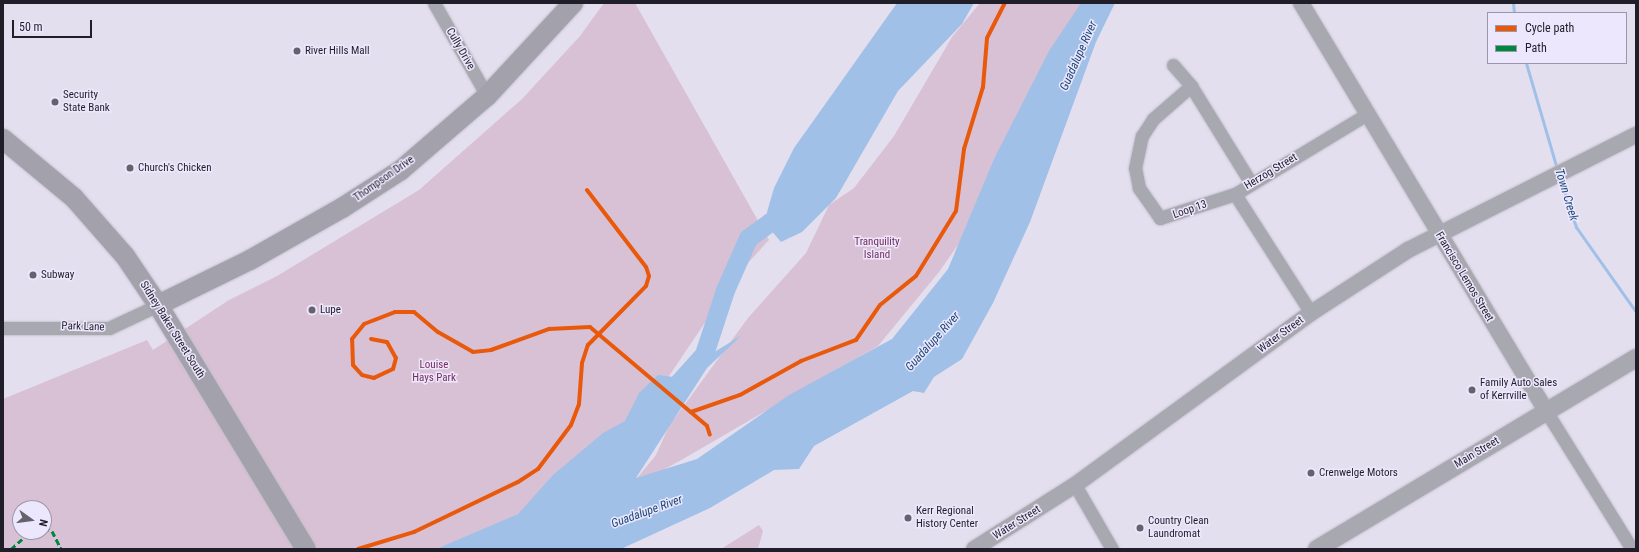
<!DOCTYPE html>
<style>
body{margin:0}
#map{position:relative;width:1639px;height:552px;overflow:hidden;background:#e4dfef;font-family:"Roboto Condensed",sans-serif}
div>[style]{position:absolute}
.green>*{inset:0;background:#d8c1d4}
.water>*{inset:0;background:#a1c0e7}
.stream>*{height:3px;margin:-1.5px;padding:0 1.5px;transform-origin:1.5px;border-radius:1.5px;background:#a1c0e7}
.river>*{height:19px;margin:-9.5px;padding:0 9.5px;transform-origin:9.5px;border-radius:9.5px;background:#a1c0e7}
.roads{filter:drop-shadow(0 0 1px #c2beca) drop-shadow(0 0 1px #c2beca)}
.minor>*{height:13px;margin:-6.5px;padding:0 6.5px;transform-origin:6.5px;border-radius:6.5px;background:#a8a8b0}
.tertiary>*{height:16px;margin:-8px;padding:0 8px;transform-origin:8px;border-radius:8px;background:#a8a8b0}
.secondary>*{height:18px;margin:-9px;padding:0 9px;transform-origin:9px;border-radius:9px;background:#a8a8b1}
.primary>*{height:20px;margin:-10px;padding:0 10px;transform-origin:10px;border-radius:10px;background:#a3a2ac}
.quiet>*{height:3px;margin-top:-1.5px;transform-origin:0;background:repeating-linear-gradient(90deg,#00873e 0 6px,transparent 0 9px)}
.cycleway>*{height:4px;margin:-2px;padding:0 2px;transform-origin:2px;border-radius:2px;background:#e8590c}
.dots>*{width:11px;height:11px;translate:-50% -50%;box-sizing:border-box;border:2px solid #ede7fe;border-radius:50%}
span{translate:-50% -50%;white-space:nowrap;text-align:center;line-height:1.15;-webkit-text-stroke:3px #ede7fe;paint-order:stroke}
.street-label{font-size:11px;color:#201e28}
.poi-label{font-size:11px;color:#201e28}
.left{translate:0 -50%;text-align:left}
.park-label{font-size:11px;color:#752d5c}
.water-label{font-size:12px;color:#184976;font-style:italic}
.frame{position:absolute;inset:0;border:4px solid #201e28;pointer-events:none}
.legend{position:absolute;left:1487px;top:12px;width:140px;height:52px;box-sizing:border-box;background:#ede7fe;border:1px solid #9b97a8;margin:0;padding:5px 7px;list-style:none;font-size:12px;color:#201e28}
.legend li{display:flex;align-items:center;gap:8px;height:20px}
.legend b{width:20px;border:1px solid #9b97a8}
.north{position:absolute;left:12px;top:500px;width:40px;height:40px;box-sizing:border-box;background:#ede7fe;border:1px solid #9b97a8;border-radius:50%;rotate:104deg;font-size:11px;font-weight:700;line-height:16px;text-align:center;color:#201e28}
.north::after{content:'';display:block;margin:auto;width:14px;height:18px;background:#65626e;clip-path:polygon(50% 0,100% 100%,50% 72%,0 100%)}
.scale{position:absolute;left:12px;top:20px;width:80px;height:18px;box-sizing:border-box;border:2px solid #201e28;border-top:0;padding-left:5px;font-size:12px;line-height:14px;white-space:nowrap;color:#201e28;-webkit-text-stroke:3px #ede7fe;paint-order:stroke}
</style>
<div id="map">
<div class="green">
<div style="clip-path:polygon(evenodd,604px 3px,635px 3px,769px 240px,737px 275px,624px 443px,518px 514px,452px 549px,3px 549px,3px 399px,147px 340px,153px 350px,229px 300px,277px 276px,419px 190px,522px 99px,580px 36px,604px 3px,20px 508px,44px 508px,44px 532px,20px 532px,20px 508px)"></div>
<div style="clip-path:polygon(980px 3px,1088px 3px,960px 242px,939px 272px,878px 346px,683px 459px,643px 481px,637px 478px,656px 455px,669px 426px,748px 318px,806px 253px,829px 205px,854px 188px,894px 136px,952px 37px)"></div>
<div style="clip-path:polygon(759px 525px,763px 531px,758px 549px,721px 549px)"></div>
</div>
<div class="water">
<div style="clip-path:polygon(897px 3px,974px 3px,962px 24px,898px 91px,836px 198px,802px 232px,781px 242px,769px 228px,767px 212px,774px 188px,794px 148px)"></div>
<div style="clip-path:polygon(1081px 3px,1115px 3px,1096px 42px,1030px 222px,993px 303px,962px 359px,934px 377px,924px 393px,913px 391px,814px 446px,799px 469px,774px 470px,710px 508px,621px 549px,436px 549px,518px 514px,553px 475px,603px 433px,625px 421px,639px 393px,658px 375px,674px 377px,742px 335px,707px 368px,636px 478px,697px 459px,789px 395px,892px 339px,948px 269px,994px 159px,1049px 51px)"></div>
</div>
<div class="stream">
<div style="left:1513px;top:3px;width:10px;rotate:84deg"></div>
<div style="left:1526px;top:63px;width:110px;rotate:73.7deg"></div>
<div style="left:1560px;top:178px;width:52px;rotate:71.9deg"></div>
<div style="left:1576px;top:227px;width:104px;rotate:54.8deg"></div>
</div>
<div class="river">
<div style="left:679px;top:382px;width:38px;rotate:-48deg"></div>
<div style="left:704px;top:354px;width:67px;rotate:-71.8deg"></div>
<div style="left:725px;top:290px;width:57px;rotate:-66.1deg"></div>
<div style="left:748px;top:238px;width:51px;rotate:-36.2deg"></div>
</div>
<div class="roads">
<div class="minor">
<div style="left:434px;top:3px;width:107px;rotate:60.3deg"></div>
<div style="left:1173px;top:65px;width:28px;rotate:49deg"></div>
<div style="left:1235px;top:194px;width:79px;rotate:162.3deg"></div>
<div style="left:1160px;top:218px;width:37px;rotate:-125deg"></div>
<div style="left:1139px;top:188px;width:20px;rotate:-101deg"></div>
<div style="left:1135px;top:168px;width:33px;rotate:-78deg"></div>
<div style="left:1142px;top:136px;width:20px;rotate:-57deg"></div>
<div style="left:1153px;top:119px;width:50px;rotate:-41deg"></div>
<div style="left:1191px;top:86px;width:114px;rotate:58.3deg"></div>
<div style="left:1311px;top:313px;width:141px;rotate:-122.6deg"></div>
<div style="left:1235px;top:194px;width:154px;rotate:-31.2deg"></div>
<div style="left:3px;top:328px;width:106px"></div>
<div style="left:109px;top:328px;width:54px;rotate:-25.1deg"></div>
<div style="left:1546px;top:411px;width:163px;rotate:58.1deg"></div>
<div style="left:1075px;top:485px;width:74px;rotate:60deg"></div>
</div>
<div class="tertiary">
<div style="left:1301px;top:3px;width:476px;rotate:59deg"></div>
<div style="left:974px;top:549px;width:120px;rotate:-32.4deg"></div>
<div style="left:1075px;top:485px;width:292px;rotate:-36.1deg"></div>
<div style="left:1311px;top:313px;width:116px;rotate:-33deg"></div>
<div style="left:1408px;top:250px;width:255px;rotate:-26.8deg"></div>
</div>
<div class="secondary">
<div style="left:1317px;top:549px;width:372px;rotate:-30.9deg"></div>
</div>
<div class="primary">
<div style="left:3px;top:139px;width:92px;rotate:39.7deg"></div>
<div style="left:74px;top:198px;width:77px;rotate:48.7deg"></div>
<div style="left:125px;top:256px;width:59px;rotate:56deg"></div>
<div style="left:158px;top:305px;width:285px;rotate:58.8deg"></div>
<div style="left:158px;top:305px;width:102px;rotate:-26.1deg"></div>
<div style="left:250px;top:260px;width:106px;rotate:-29.5deg"></div>
<div style="left:342px;top:208px;width:70px;rotate:-32.8deg"></div>
<div style="left:401px;top:170px;width:113px;rotate:-40.7deg"></div>
<div style="left:487px;top:96px;width:127px;rotate:-47.2deg"></div>
</div>
</div>
<div class="quiet">
<div style="left:44px;top:527px;width:9px;rotate:27deg"></div>
<div style="left:52px;top:531px;width:20px;rotate:63deg"></div>
<div style="left:11px;top:549px;width:25px;rotate:-42deg"></div>
</div>
<div class="cycleway">
<div style="left:371px;top:339px;width:16px;rotate:11deg"></div>
<div style="left:387px;top:342px;width:18px;rotate:61deg"></div>
<div style="left:396px;top:358px;width:11px;rotate:105deg"></div>
<div style="left:393px;top:369px;width:21px;rotate:155deg"></div>
<div style="left:374px;top:378px;width:12px;rotate:-166deg"></div>
<div style="left:362px;top:375px;width:13px;rotate:-132deg"></div>
<div style="left:353px;top:365px;width:26px;rotate:-92deg"></div>
<div style="left:352px;top:339px;width:19px;rotate:-51deg"></div>
<div style="left:364px;top:324px;width:33px;rotate:-21deg"></div>
<div style="left:395px;top:312px;width:19px"></div>
<div style="left:414px;top:312px;width:31px;rotate:40deg"></div>
<div style="left:438px;top:332px;width:40px;rotate:29.7deg"></div>
<div style="left:473px;top:352px;width:18px;rotate:-6deg"></div>
<div style="left:491px;top:350px;width:62px;rotate:-19.9deg"></div>
<div style="left:549px;top:329px;width:41px;rotate:-2.8deg"></div>
<div style="left:590px;top:327px;width:153px;rotate:40.2deg"></div>
<div style="left:707px;top:426px;width:9px;rotate:72deg"></div>
<div style="left:691px;top:412px;width:52px;rotate:-19.1deg"></div>
<div style="left:740px;top:395px;width:70px;rotate:-29.1deg"></div>
<div style="left:801px;top:361px;width:59px;rotate:-20.9deg"></div>
<div style="left:856px;top:340px;width:42px;rotate:-55.6deg"></div>
<div style="left:880px;top:305px;width:46px;rotate:-38.9deg"></div>
<div style="left:916px;top:276px;width:76px;rotate:-58.4deg"></div>
<div style="left:956px;top:211px;width:63px;rotate:-82.6deg"></div>
<div style="left:964px;top:149px;width:65px;rotate:-73deg"></div>
<div style="left:983px;top:87px;width:49px;rotate:-85.3deg"></div>
<div style="left:987px;top:38px;width:39px;rotate:-63deg"></div>
<div style="left:358px;top:549px;width:59px;rotate:-16.9deg"></div>
<div style="left:414px;top:532px;width:115px;rotate:-25.7deg"></div>
<div style="left:518px;top:482px;width:24px;rotate:-33deg"></div>
<div style="left:538px;top:469px;width:55px;rotate:-53.1deg"></div>
<div style="left:571px;top:425px;width:22px;rotate:-69deg"></div>
<div style="left:579px;top:404px;width:41px;rotate:-85.8deg"></div>
<div style="left:582px;top:363px;width:19px;rotate:-72deg"></div>
<div style="left:588px;top:345px;width:83px;rotate:-45.5deg"></div>
<div style="left:646px;top:286px;width:10px;rotate:-73deg"></div>
<div style="left:649px;top:276px;width:9px;rotate:-108deg"></div>
<div style="left:646px;top:267px;width:97px;rotate:-127.5deg"></div>
</div>
<div class="dots">
<div style="left:297px;top:51px;background:#65626e"></div>
<div style="left:55px;top:102px;background:#65626e"></div>
<div style="left:130px;top:168px;background:#65626e"></div>
<div style="left:33px;top:275px;background:#65626e"></div>
<div style="left:312px;top:310px;background:#65626e"></div>
<div style="left:1472px;top:390px;background:#65626e"></div>
<div style="left:1311px;top:473px;background:#65626e"></div>
<div style="left:908px;top:518px;background:#65626e"></div>
<div style="left:1140px;top:528px;background:#65626e"></div>
</div>
<div class="street-label">
<span style="left:460px;top:49px;rotate:60deg">Cully Drive</span>
<span style="left:1271px;top:172px;rotate:-31deg">Herzog Street</span>
<span style="left:384px;top:179px;rotate:-35deg">Thompson Drive</span>
<span style="left:1190px;top:210px;rotate:-19deg">Loop 13</span>
<span style="left:1464px;top:277px;rotate:59deg">Francisco Lemos Street</span>
<span style="left:83px;top:327px;rotate:2deg">Park Lane</span>
<span style="left:172px;top:330px;rotate:58deg">Sidney Baker Street South</span>
<span style="left:1281px;top:335px;rotate:-36deg">Water Street</span>
<span style="left:1477px;top:453px;rotate:-31deg">Main Street</span>
<span style="left:1017px;top:523px;rotate:-32deg">Water Street</span>
</div>
<div class="poi-label">
<span class="left" style="left:305px;top:51px">River Hills Mall</span>
<span class="left" style="left:63px;top:102px">Security<br>State Bank</span>
<span class="left" style="left:138px;top:168px">Church's Chicken</span>
<span class="left" style="left:41px;top:275px">Subway</span>
<span class="left" style="left:320px;top:310px">Lupe</span>
<span class="left" style="left:1480px;top:390px">Family Auto Sales<br>of Kerrville</span>
<span class="left" style="left:1319px;top:473px">Crenwelge Motors</span>
<span class="left" style="left:916px;top:518px">Kerr Regional<br>History Center</span>
<span class="left" style="left:1148px;top:528px">Country Clean<br>Laundromat</span>
</div>
<div class="park-label">
<span style="left:877px;top:249px">Tranquility<br>Island</span>
<span style="left:434px;top:372px">Louise<br>Hays Park</span>
</div>
<div class="water-label">
<span style="left:1079px;top:56px;rotate:-66deg">Guadalupe River</span>
<span style="left:1566px;top:195px;rotate:73deg">Town Creek</span>
<span style="left:933px;top:342px;rotate:-48deg">Guadalupe River</span>
<span style="left:647px;top:512px;rotate:-20deg">Guadalupe River</span>
</div>
<div class="frame"></div>
<ul class="legend">
<li><b style="height:5px;background:#e8590c"></b>Cycle path</li>
<li><b style="height:5px;background:#00873e"></b>Path</li>
</ul>
<div class="north">N</div>
<div class="scale">50 m</div>
</div>
